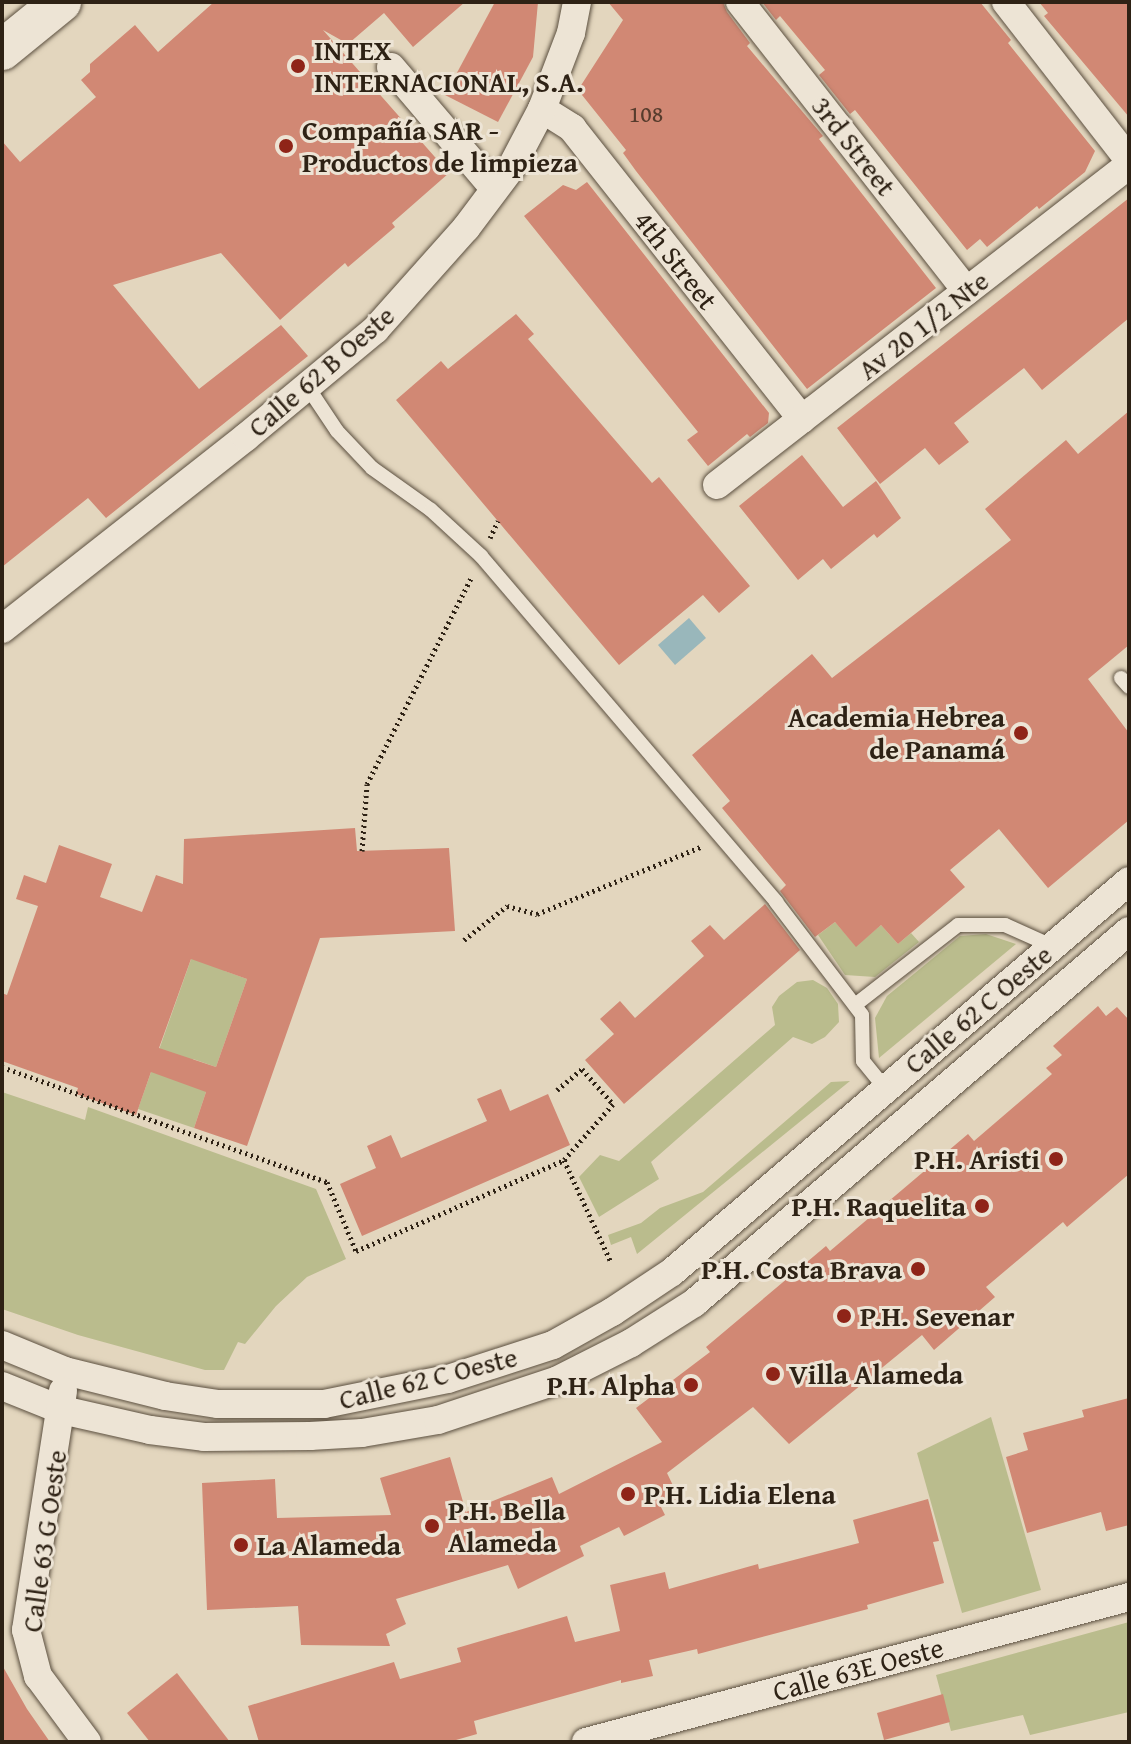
<!DOCTYPE html>
<meta charset="utf-8">
<style>
body{margin:0}
#map{position:relative;width:1131px;height:1744px;overflow:hidden;background:#e3d6be;font-family:"Gentium Book Plus",serif}
div>[style]{position:absolute}
.green>*{inset:0;background:#babc8d}
.water>*{inset:0;background:#99b7bb}
.building>*{inset:0;background:#d18874}
.path>*{height:5px;margin-top:-2.5px;transform-origin:0;background:repeating-linear-gradient(90deg,#2e2215 0 2px,transparent 0 6px)}
.roads{filter:drop-shadow(0 0 2px #5b4f3f) drop-shadow(0 0 2px #5b4f3f)}
.service>*{height:14px;margin:-7px;padding:0 7px;transform-origin:7px;border-radius:7px;background:#ede4d5}
.minor>*{height:28px;margin:-14px;padding:0 14px;transform-origin:14px;border-radius:14px;background:#ede4d5}
.secondary>*{height:40px;margin:-20px;padding:0 20px;transform-origin:20px;border-radius:20px;background:#ede4d5}
.dots>*{width:22px;height:22px;translate:-50% -50%;box-sizing:border-box;border:4px solid #ede4d5;border-radius:50%}
span{translate:-50% -50%;white-space:nowrap;text-align:center;line-height:1.15;-webkit-text-stroke:6px #ede4d5;paint-order:stroke}
.number-label{font-size:24px;color:#573c2d}
.number-label span{-webkit-text-stroke-width:0}
.poi-label{font-size:28px;color:#2e2215;font-weight:700}
.left{translate:0 -50%;text-align:left}
.right{translate:-100% -50%;text-align:right}
.street-label{font-size:28px;color:#2e2215}
.frame{position:absolute;inset:0;border:4px solid #2e2215;pointer-events:none}
</style>
<div id="map">
<div class="green">
<div style="clip-path:polygon(212px 900px,233px 948px,225px 971px,247px 979px,216px 1067px,193px 1059px,206px 1092px,194px 1128px,138px 1109px)"></div>
<div style="clip-path:polygon(835px 922px,856px 946px,881px 925px,898px 944px,911px 933px,919px 942px,875px 977px,845px 975px,818px 935px)"></div>
<div style="clip-path:polygon(986px 934px,1016px 944px,879px 1058px,875px 1018px,887px 996px,960px 936px)"></div>
<div style="clip-path:polygon(813px 980px,827px 988px,838px 1004px,839px 1022px,825px 1037px,812px 1044px,793px 1037px,651px 1162px,659px 1179px,599px 1217px,579px 1177px,600px 1155px,619px 1161px,775px 1025px,772px 1007px,779px 996px,797px 982px)"></div>
<div style="clip-path:polygon(850px 1081px,637px 1254px,631px 1237px,611px 1245px,608px 1235px,641px 1223px,660px 1208px,703px 1192px,831px 1082px)"></div>
<div style="clip-path:polygon(2px 1092px,85px 1120px,88px 1107px,316px 1189px,346px 1259px,307px 1277px,276px 1306px,245px 1344px,238px 1342px,224px 1370px,205px 1370px,78px 1335px,2px 1309px)"></div>
<div style="clip-path:polygon(991px 1417px,1041px 1590px,962px 1613px,917px 1453px)"></div>
<div style="clip-path:polygon(1129px 1622px,1129px 1712px,1030px 1735px,1023px 1715px,951px 1731px,936px 1675px)"></div>
</div>
<div class="water">
<div style="clip-path:polygon(689px 618px,706px 638px,675px 665px,658px 645px)"></div>
</div>
<div class="building">
<div style="clip-path:polygon(214px 2px,465px 2px,413px 47px,384px 13px,348px 44px,323px 30px,449px 173px,392px 223px,395px 227px,348px 267px,345px 263px,280px 320px,221px 253px,113px 285px,199px 389px,281px 325px,308px 356px,106px 518px,88px 498px,2px 567px,2px 141px,20px 162px,96px 97px,81px 80px,90px 72px,90px 64px,135px 25px,158px 52px)"></div>
<div style="clip-path:polygon(495px 2px,538px 2px,533px 57px,498px 122px,445px 95px)"></div>
<div style="clip-path:polygon(608px 2px,723px 2px,727px 12px,750px 43px,747px 46px,823px 136px,819px 139px,936px 288px,807px 389px,636px 171px,623px 153px,626px 150px,578px 90px,623px 20px)"></div>
<div style="clip-path:polygon(762px 2px,980px 2px,1011px 40px,1008px 43px,1095px 151px,1085px 172px,1039px 209px,1037px 206px,987px 247px,980px 239px,967px 250px,855px 110px,850px 114px,819px 75px,825px 70px,780px 16px,776px 20px)"></div>
<div style="clip-path:polygon(1039px 2px,1129px 2px,1129px 117px,1044px 16px,1048px 13px)"></div>
<div style="clip-path:polygon(587px 182px,769px 413px,768px 423px,750px 437px,747px 434px,708px 466px,687px 440px,698px 432px,524px 216px,563px 185px,576px 190px)"></div>
<div style="clip-path:polygon(1129px 198px,1129px 318px,1042px 390px,1024px 368px,954px 423px,969px 442px,939px 465px,925px 448px,880px 484px,837px 428px)"></div>
<div style="clip-path:polygon(516px 314px,534px 334px,528px 339px,652px 483px,659px 477px,750px 586px,719px 613px,703px 595px,619px 665px,396px 400px,441px 361px,448px 369px)"></div>
<div style="clip-path:polygon(1129px 411px,1129px 645px,1088px 679px,1129px 733px,1129px 820px,1048px 888px,999px 829px,950px 870px,965px 887px,898px 944px,881px 925px,856px 947px,835px 922px,815px 937px,780px 891px,786px 885px,722px 808px,730px 801px,692px 755px,812px 654px,832px 678px,1011px 540px,985px 509px,1066px 440px,1078px 454px)"></div>
<div style="clip-path:polygon(802px 455px,843px 507px,876px 481px,901px 518px,877px 538px,874px 534px,831px 569px,823px 559px,798px 580px,739px 506px)"></div>
<div style="clip-path:polygon(evenodd,355px 828px,357px 851px,449px 848px,455px 931px,320px 938px,247px 1146px,194px 1128px,206px 1092px,151px 1072px,136px 1115px,76px 1094px,78px 1088px,2px 1061px,2px 993px,7px 995px,38px 906px,16px 899px,24px 875px,46px 883px,59px 845px,112px 864px,100px 897px,142px 912px,156px 875px,183px 884px,184px 839px,355px 828px,191px 959px,247px 979px,216px 1067px,159px 1048px,191px 959px)"></div>
<div style="clip-path:polygon(765px 904px,800px 950px,624px 1104px,585px 1060px,614px 1034px,600px 1019px,620px 1001px,635px 1018px,704px 956px,691px 941px,710px 925px,724px 940px)"></div>
<div style="clip-path:polygon(1098px 1006px,1106px 1016px,1117px 1007px,1129px 1020px,1129px 1174px,1067px 1227px,1063px 1222px,986px 1287px,995px 1297px,934px 1350px,922px 1335px,789px 1444px,753px 1407px,667px 1473px,679px 1498px,661px 1507px,665px 1515px,624px 1536px,619px 1527px,580px 1546px,584px 1556px,518px 1589px,508px 1565px,396px 1599px,406px 1624px,386px 1634px,390px 1646px,301px 1645px,298px 1606px,207px 1610px,202px 1483px,275px 1479px,277px 1518px,391px 1515px,380px 1478px,450px 1457px,466px 1512px,552px 1477px,559px 1494px,662px 1442px,636px 1408px,710px 1352px,706px 1347px,826px 1246px,830px 1251px,968px 1134px,974px 1141px,1052px 1074px,1046px 1068px,1062px 1055px,1053px 1046px)"></div>
<div style="clip-path:polygon(501px 1089px,510px 1111px,548px 1094px,570px 1145px,362px 1236px,340px 1184px,376px 1168px,367px 1146px,391px 1135px,401px 1158px,487px 1121px,477px 1099px)"></div>
<div style="clip-path:polygon(1129px 1398px,1129px 1525px,1106px 1531px,1101px 1512px,1027px 1533px,1006px 1457px,1028px 1450px,1023px 1433px,1084px 1417px,1082px 1410px)"></div>
<div style="clip-path:polygon(928px 1499px,939px 1541px,933px 1542px,944px 1583px,867px 1605px,868px 1609px,698px 1654px,697px 1649px,649px 1660px,653px 1676px,621px 1683px,621px 1680px,474px 1721px,477px 1734px,449px 1742px,259px 1742px,248px 1706px,394px 1662px,400px 1679px,461px 1662px,457px 1648px,567px 1616px,575px 1642px,620px 1631px,610px 1585px,665px 1572px,669px 1589px,758px 1564px,759px 1569px,859px 1543px,853px 1520px)"></div>
<div style="clip-path:polygon(2px 1665px,27px 1709px,50px 1742px,2px 1742px)"></div>
<div style="clip-path:polygon(177px 1673px,230px 1742px,150px 1742px,127px 1713px)"></div>
<div style="clip-path:polygon(943px 1694px,950px 1722px,884px 1740px,877px 1713px)"></div>
</div>
<div class="path">
<div style="left:490px;top:538px;width:19px;rotate:-65deg"></div>
<div style="left:362px;top:851px;width:67px;rotate:-85.7deg"></div>
<div style="left:367px;top:784px;width:233px;rotate:-63.2deg"></div>
<div style="left:464px;top:940px;width:55px;rotate:-38.3deg"></div>
<div style="left:507px;top:906px;width:31px;rotate:15deg"></div>
<div style="left:537px;top:914px;width:179px;rotate:-22.3deg"></div>
<div style="left:2px;top:1067px;width:345px;rotate:19.5deg"></div>
<div style="left:327px;top:1182px;width:75px;rotate:67.2deg"></div>
<div style="left:356px;top:1251px;width:227px;rotate:-23.6deg"></div>
<div style="left:564px;top:1160px;width:112px;rotate:65.3deg"></div>
<div style="left:557px;top:1090px;width:33px;rotate:-40deg"></div>
<div style="left:582px;top:1069px;width:47px;rotate:48.5deg"></div>
<div style="left:613px;top:1104px;width:74px;rotate:131.2deg"></div>
</div>
<div class="roads">
<div class="service">
<div style="left:307px;top:386px;width:54px;rotate:56.3deg"></div>
<div style="left:337px;top:431px;width:51px;rotate:46.6deg"></div>
<div style="left:372px;top:468px;width:72px;rotate:35.4deg"></div>
<div style="left:431px;top:510px;width:68px;rotate:42.6deg"></div>
<div style="left:481px;top:556px;width:455px;rotate:49.5deg"></div>
<div style="left:776px;top:902px;width:142px;rotate:52.7deg"></div>
<div style="left:862px;top:1015px;width:46px;rotate:88.8deg"></div>
<div style="left:863px;top:1061px;width:35px;rotate:51deg"></div>
<div style="left:1121px;top:678px;width:12px;rotate:48deg"></div>
<div style="left:855px;top:1005px;width:130px;rotate:-37.8deg"></div>
<div style="left:958px;top:925px;width:47px"></div>
<div style="left:1005px;top:925px;width:51px;rotate:24.1deg"></div>
</div>
<div class="minor">
<div style="left:740px;top:2px;width:367px;rotate:51.9deg"></div>
<div style="left:1006px;top:2px;width:200px;rotate:52.1deg"></div>
<div style="left:391px;top:67px;width:160px;rotate:49.6deg"></div>
<div style="left:542px;top:109px;width:36px;rotate:32deg"></div>
<div style="left:572px;top:128px;width:371px;rotate:51.7deg"></div>
<div style="left:717px;top:485px;width:522px;rotate:-37.84deg"></div>
<div style="left:2px;top:629px;width:310px;rotate:-38.2deg"></div>
<div style="left:246px;top:437px;width:168px;rotate:-39.7deg"></div>
<div style="left:375px;top:330px;width:137px;rotate:-48.3deg"></div>
<div style="left:466px;top:228px;width:75px;rotate:-53.1deg"></div>
<div style="left:511px;top:168px;width:67px;rotate:-62.3deg"></div>
<div style="left:542px;top:109px;width:81px;rotate:-69.1deg"></div>
<div style="left:571px;top:33px;width:32px;rotate:-79deg"></div>
<div style="left:2px;top:1345px;width:68px;rotate:22.4deg"></div>
<div style="left:65px;top:1371px;width:103px;rotate:14deg"></div>
<div style="left:165px;top:1396px;width:54px;rotate:8.6deg"></div>
<div style="left:218px;top:1404px;width:106px"></div>
<div style="left:324px;top:1404px;width:126px;rotate:-11.4deg"></div>
<div style="left:448px;top:1379px;width:110px;rotate:-17.9deg"></div>
<div style="left:553px;top:1345px;width:68px;rotate:-29.2deg"></div>
<div style="left:612px;top:1312px;width:72px;rotate:-33.7deg"></div>
<div style="left:672px;top:1272px;width:601px;rotate:-40.55deg"></div>
<div style="left:2px;top:1386px;width:65px;rotate:21.8deg"></div>
<div style="left:62px;top:1410px;width:90px;rotate:12.8deg"></div>
<div style="left:150px;top:1430px;width:54px;rotate:7.4deg"></div>
<div style="left:204px;top:1437px;width:106px;rotate:-0.5deg"></div>
<div style="left:310px;top:1436px;width:52px;rotate:-3.3deg"></div>
<div style="left:362px;top:1433px;width:77px;rotate:-9.7deg"></div>
<div style="left:438px;top:1420px;width:126px;rotate:-18.4deg"></div>
<div style="left:558px;top:1380px;width:82px;rotate:-26.9deg"></div>
<div style="left:631px;top:1343px;width:75px;rotate:-32.4deg"></div>
<div style="left:694px;top:1303px;width:572px;rotate:-40.54deg"></div>
<div style="left:63px;top:1391px;width:242px;rotate:98.8deg"></div>
<div style="left:26px;top:1630px;width:48px;rotate:75.4deg"></div>
<div style="left:38px;top:1676px;width:82px;rotate:53.4deg"></div>
<div style="left:586px;top:1742px;width:562px;rotate:-14.95deg"></div>
</div>
<div class="secondary">
<div style="left:2px;top:50px;width:76px;rotate:-39.1deg"></div>
</div>
</div>
<div class="dots">
<div style="left:298px;top:66px;background:#8f2418"></div>
<div style="left:286px;top:146px;background:#8f2418"></div>
<div style="left:1021px;top:733px;background:#8f2418"></div>
<div style="left:1056px;top:1159px;background:#8f2418"></div>
<div style="left:982px;top:1206px;background:#8f2418"></div>
<div style="left:918px;top:1269px;background:#8f2418"></div>
<div style="left:844px;top:1316px;background:#8f2418"></div>
<div style="left:773px;top:1374px;background:#8f2418"></div>
<div style="left:691px;top:1385px;background:#8f2418"></div>
<div style="left:628px;top:1494px;background:#8f2418"></div>
<div style="left:432px;top:1526px;background:#8f2418"></div>
<div style="left:241px;top:1545px;background:#8f2418"></div>
</div>
<div class="number-label">
<span style="left:646px;top:114px">108</span>
</div>
<div class="poi-label">
<span class="left" style="left:314px;top:66px">INTEX<br>INTERNACIONAL, S.A.</span>
<span class="left" style="left:302px;top:146px">Compañía SAR -<br>Productos de limpieza</span>
<span class="right" style="left:1005px;top:733px">Academia Hebrea<br>de Panamá</span>
<span class="right" style="left:1040px;top:1159px">P.H. Aristi</span>
<span class="right" style="left:966px;top:1206px">P.H. Raquelita</span>
<span class="right" style="left:902px;top:1269px">P.H. Costa Brava</span>
<span class="left" style="left:860px;top:1316px">P.H. Sevenar</span>
<span class="left" style="left:789px;top:1374px">Villa Alameda</span>
<span class="right" style="left:675px;top:1385px">P.H. Alpha</span>
<span class="left" style="left:644px;top:1494px">P.H. Lidia Elena</span>
<span class="left" style="left:448px;top:1526px">P.H. Bella<br>Alameda</span>
<span class="left" style="left:257px;top:1545px">La Alameda</span>
</div>
<div class="street-label">
<span style="left:854px;top:146px;rotate:52deg">3rd Street</span>
<span style="left:676px;top:260px;rotate:52deg">4th Street</span>
<span style="left:923px;top:325px;rotate:-38deg">Av 20 1/2 Nte</span>
<span style="left:321px;top:371px;rotate:-41deg">Calle 62 B Oeste</span>
<span style="left:978px;top:1009px;rotate:-40deg">Calle 62 C Oeste</span>
<span style="left:428px;top:1378px;rotate:-14deg">Calle 62 C Oeste</span>
<span style="left:44px;top:1541px;rotate:-82deg">Calle 63 G Oeste</span>
<span style="left:858px;top:1669px;rotate:-15deg">Calle 63E Oeste</span>
</div>
<div class="frame"></div>
</div>
